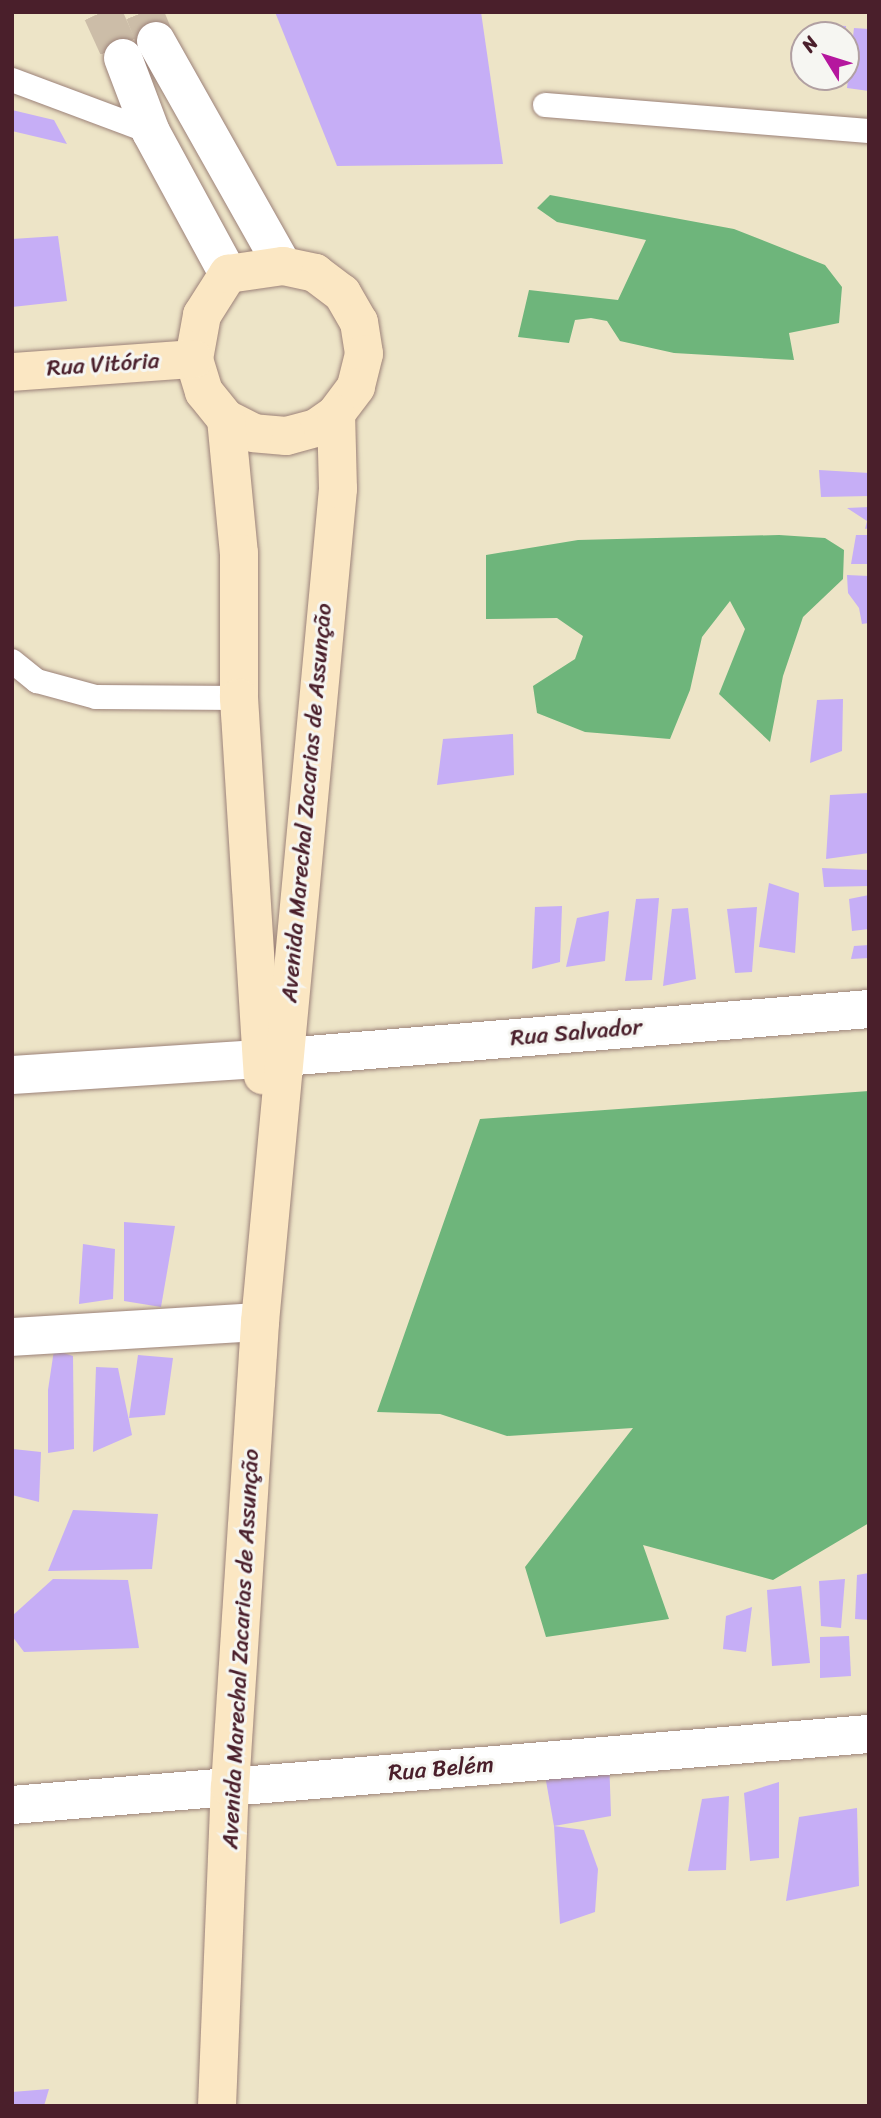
<!DOCTYPE html>
<meta charset="utf-8">
<style>
body{margin:0}
#map{position:relative;width:881px;height:2118px;overflow:hidden;background:#ede4c7;font-family:Sriracha,sans-serif}
div>[style]{position:absolute}
.forest>*{inset:0;background:#6eb57b}
.building>*{inset:0;background:#c6aef6}
.street-tunnel>*{height:38px;margin-top:-19px;transform-origin:0;background:repeating-linear-gradient(90deg,#ccbda8 0 38px,transparent 0 57px)}
.roads{filter:drop-shadow(0 0 2px #9c8279) drop-shadow(0 0 2px #9c8279)}
.lane>*{height:24px;margin:-12px;padding:0 12px;transform-origin:12px;border-radius:12px;background:#fff}
.street>*{height:38px;margin:-19px;padding:0 19px;transform-origin:19px;border-radius:19px;background:#fff}
.secondary>*{height:38px;margin:-19px;padding:0 19px;transform-origin:19px;border-radius:19px;background:#fbe7c3}
span{translate:-50% -50%;white-space:nowrap;text-align:center;line-height:1.15;-webkit-text-stroke:6px #f6f6f2;paint-order:stroke}
.street-label{font-size:23px;color:#4a1f2b}
.frame{position:absolute;inset:0;border:14px solid #4a1f2b;pointer-events:none}
.north{position:absolute;left:790px;top:21px;width:70px;height:70px;box-sizing:border-box;background:#f6f6f2;border:2px solid #b1a0a2;border-radius:50%;rotate:308deg;font-size:19px;font-weight:700;line-height:28px;text-align:center;color:#4a1f2b}
.north::after{content:'';display:block;margin:auto;width:24px;height:32px;background:#b5179e;clip-path:polygon(50% 0,100% 100%,50% 72%,0 100%)}
</style>
<div id="map">
<div class="forest">
<div style="clip-path:polygon(550px 195px,734px 229px,825px 265px,842px 287px,839px 323px,789px 333px,794px 360px,674px 353px,620px 341px,607px 321px,591px 318px,575px 320px,569px 343px,518px 337px,529px 290px,618px 300px,646px 240px,557px 222px,537px 208px)"></div>
<div style="clip-path:polygon(779px 535px,825px 538px,844px 550px,843px 579px,803px 617px,783px 676px,770px 742px,719px 694px,745px 629px,730px 601px,702px 637px,690px 690px,670px 739px,585px 732px,537px 713px,533px 686px,575px 659px,583px 636px,557px 618px,486px 619px,486px 555px,578px 540px)"></div>
<div style="clip-path:polygon(869px 1091px,869px 1523px,773px 1580px,643px 1545px,669px 1619px,546px 1637px,525px 1567px,633px 1428px,507px 1436px,440px 1414px,377px 1412px,480px 1119px)"></div>
</div>
<div class="building">
<div style="clip-path:polygon(275px 12px,481px 12px,503px 164px,337px 166px)"></div>
<div style="clip-path:polygon(825px 25px,846px 26px,846px 35px,824px 35px)"></div>
<div style="clip-path:polygon(854px 28px,869px 29px,869px 91px,847px 88px)"></div>
<div style="clip-path:polygon(12px 110px,54px 120px,67px 144px,12px 131px)"></div>
<div style="clip-path:polygon(58px 236px,67px 301px,12px 307px,12px 239px)"></div>
<div style="clip-path:polygon(819px 470px,869px 473px,869px 496px,821px 497px)"></div>
<div style="clip-path:polygon(869px 507px,869px 528px,865px 529px,867px 521px,847px 508px)"></div>
<div style="clip-path:polygon(856px 535px,869px 535px,869px 564px,851px 564px)"></div>
<div style="clip-path:polygon(847px 575px,869px 576px,869px 623px,862px 624px,859px 608px,848px 593px)"></div>
<div style="clip-path:polygon(843px 699px,842px 751px,810px 763px,817px 700px)"></div>
<div style="clip-path:polygon(513px 734px,514px 775px,437px 785px,443px 739px)"></div>
<div style="clip-path:polygon(869px 793px,869px 853px,826px 859px,830px 795px)"></div>
<div style="clip-path:polygon(822px 868px,869px 870px,869px 886px,824px 887px)"></div>
<div style="clip-path:polygon(769px 883px,799px 893px,795px 953px,759px 947px)"></div>
<div style="clip-path:polygon(869px 895px,869px 929px,852px 931px,849px 899px)"></div>
<div style="clip-path:polygon(659px 898px,652px 980px,625px 981px,636px 899px)"></div>
<div style="clip-path:polygon(562px 906px,560px 962px,532px 969px,535px 907px)"></div>
<div style="clip-path:polygon(757px 907px,752px 972px,735px 973px,727px 909px)"></div>
<div style="clip-path:polygon(688px 908px,696px 979px,663px 986px,672px 909px)"></div>
<div style="clip-path:polygon(609px 911px,605px 961px,566px 967px,577px 918px)"></div>
<div style="clip-path:polygon(869px 945px,869px 958px,851px 959px,854px 946px)"></div>
<div style="clip-path:polygon(124px 1222px,175px 1226px,161px 1307px,124px 1301px)"></div>
<div style="clip-path:polygon(83px 1244px,115px 1249px,113px 1299px,79px 1304px)"></div>
<div style="clip-path:polygon(54px 1350px,73px 1356px,74px 1449px,48px 1453px,48px 1390px)"></div>
<div style="clip-path:polygon(138px 1355px,173px 1358px,165px 1415px,129px 1418px)"></div>
<div style="clip-path:polygon(96px 1367px,118px 1368px,132px 1435px,93px 1452px)"></div>
<div style="clip-path:polygon(13px 1449px,41px 1452px,39px 1502px,12px 1495px)"></div>
<div style="clip-path:polygon(73px 1510px,158px 1514px,152px 1569px,48px 1571px)"></div>
<div style="clip-path:polygon(869px 1573px,869px 1620px,855px 1619px,857px 1575px)"></div>
<div style="clip-path:polygon(53px 1579px,128px 1580px,139px 1648px,24px 1652px,12px 1636px,12px 1616px)"></div>
<div style="clip-path:polygon(845px 1579px,841px 1628px,821px 1626px,819px 1581px)"></div>
<div style="clip-path:polygon(801px 1586px,810px 1663px,772px 1666px,767px 1590px)"></div>
<div style="clip-path:polygon(752px 1607px,746px 1652px,723px 1649px,726px 1616px)"></div>
<div style="clip-path:polygon(849px 1636px,851px 1676px,820px 1678px,820px 1637px)"></div>
<div style="clip-path:polygon(609px 1757px,611px 1816px,554px 1826px,543px 1764px)"></div>
<div style="clip-path:polygon(779px 1782px,779px 1858px,750px 1861px,744px 1793px)"></div>
<div style="clip-path:polygon(729px 1796px,726px 1870px,688px 1871px,702px 1799px)"></div>
<div style="clip-path:polygon(857px 1808px,859px 1886px,786px 1901px,799px 1817px)"></div>
<div style="clip-path:polygon(554px 1826px,584px 1830px,598px 1869px,595px 1912px,560px 1924px)"></div>
<div style="clip-path:polygon(49px 2089px,44px 2106px,12px 2106px,12px 2092px)"></div>
</div>
<div class="street-tunnel">
<div style="left:102px;top:12px;width:51px;rotate:65.5deg"></div>
<div style="left:144px;top:12px;width:31px;rotate:68deg"></div>
</div>
<div class="roads">
<div class="lane">
<div style="left:12px;top:80px;width:148px;rotate:20.5deg"></div>
<div style="left:545px;top:105px;width:325px;rotate:4.6deg"></div>
<div style="left:12px;top:661px;width:32px;rotate:39deg"></div>
<div style="left:37px;top:681px;width:61px;rotate:15.2deg"></div>
<div style="left:96px;top:697px;width:143px;rotate:0.4deg"></div>
</div>
<div class="street">
<div style="left:156px;top:41px;width:258px;rotate:60.6deg"></div>
<div style="left:123px;top:58px;width:79px;rotate:69.3deg"></div>
<div style="left:151px;top:132px;width:162px;rotate:61.5deg"></div>
<div style="left:284px;top:1057px;width:587px;rotate:-4.69deg"></div>
<div style="left:12px;top:1075px;width:251px;rotate:-3.7deg"></div>
<div style="left:12px;top:1337px;width:248px;rotate:-3.5deg"></div>
<div style="left:12px;top:1805px;width:860px;rotate:-4.74deg"></div>
</div>
<div class="secondary">
<div style="left:283px;top:266px;width:33px;rotate:12deg"></div>
<div style="left:315px;top:273px;width:34px;rotate:37deg"></div>
<div style="left:342px;top:293px;width:34px;rotate:60deg"></div>
<div style="left:359px;top:322px;width:32px;rotate:81deg"></div>
<div style="left:364px;top:354px;width:34px;rotate:104deg"></div>
<div style="left:356px;top:387px;width:34px;rotate:127deg"></div>
<div style="left:336px;top:414px;width:24px;rotate:145deg"></div>
<div style="left:316px;top:428px;width:31px;rotate:165deg"></div>
<div style="left:286px;top:436px;width:32px;rotate:-175deg"></div>
<div style="left:254px;top:433px;width:31px;rotate:-153deg"></div>
<div style="left:226px;top:419px;width:35px;rotate:-129deg"></div>
<div style="left:204px;top:392px;width:34px;rotate:-107deg"></div>
<div style="left:194px;top:359px;width:45px;rotate:-79.7deg"></div>
<div style="left:202px;top:315px;width:49px;rotate:-57.6deg"></div>
<div style="left:228px;top:274px;width:56px;rotate:-8.3deg"></div>
<div style="left:12px;top:372px;width:182px;rotate:-4.1deg"></div>
<div style="left:226px;top:419px;width:135px;rotate:84.5deg"></div>
<div style="left:239px;top:553px;width:145px;rotate:90deg"></div>
<div style="left:239px;top:698px;width:378px;rotate:86.4deg"></div>
<div style="left:217px;top:2106px;width:319px;rotate:-87.7deg"></div>
<div style="left:230px;top:1787px;width:466px;rotate:-86.3deg"></div>
<div style="left:260px;top:1322px;width:837px;rotate:-84.65deg"></div>
<div style="left:338px;top:489px;width:75px;rotate:-91.5deg"></div>
</div>
</div>
<div class="street-label">
<span style="left:103px;top:365px;rotate:-4deg">Rua Vitória</span>
<span style="left:307px;top:803px;rotate:-85deg">Avenida Marechal Zacarias de Assunção</span>
<span style="left:576px;top:1033px;rotate:-5deg">Rua Salvador</span>
<span style="left:241px;top:1649px;rotate:-87deg">Avenida Marechal Zacarias de Assunção</span>
<span style="left:441px;top:1769px;rotate:-5deg">Rua Belém</span>
</div>
<div class="frame"></div>
<div class="north">N</div>
</div>
